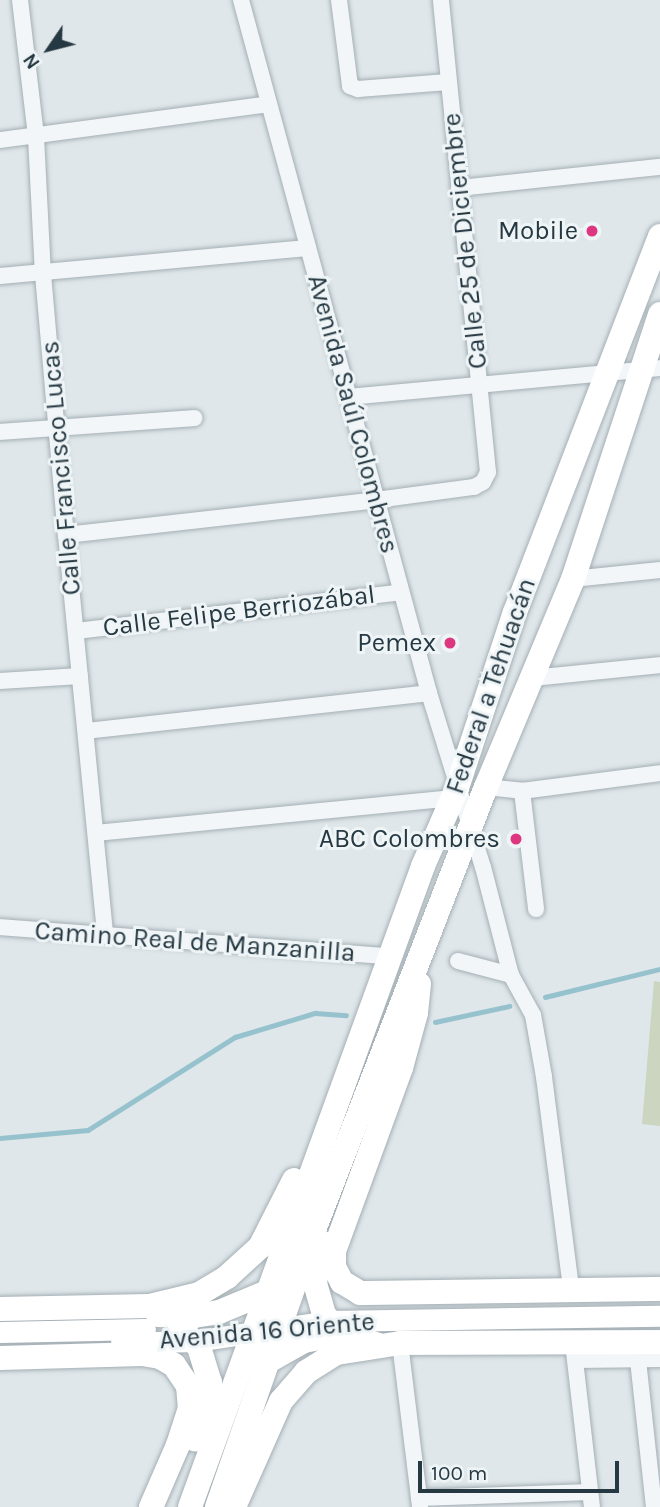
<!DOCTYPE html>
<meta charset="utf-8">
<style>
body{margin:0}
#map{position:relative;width:660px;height:1507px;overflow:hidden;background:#dfe7ea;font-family:Karla,sans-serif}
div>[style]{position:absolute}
.green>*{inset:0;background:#cbd5c0}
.stream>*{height:4.5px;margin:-2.25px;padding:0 2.25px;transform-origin:2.25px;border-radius:2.25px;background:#96c2ce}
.roads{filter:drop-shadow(0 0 2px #a4afb5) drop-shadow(0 0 2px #a4afb5)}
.minor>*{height:16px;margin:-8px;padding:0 8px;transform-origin:8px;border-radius:8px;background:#f3f6f8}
.secondary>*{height:21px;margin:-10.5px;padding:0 10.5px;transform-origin:10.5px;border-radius:10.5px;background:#fff}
.primary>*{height:24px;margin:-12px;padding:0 12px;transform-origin:12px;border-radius:12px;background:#fff}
.dots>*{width:19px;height:19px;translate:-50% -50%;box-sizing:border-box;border:4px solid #eff5f7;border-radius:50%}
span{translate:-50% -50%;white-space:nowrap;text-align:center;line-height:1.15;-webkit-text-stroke:6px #eff5f7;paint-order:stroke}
.poi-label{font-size:26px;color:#263943}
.right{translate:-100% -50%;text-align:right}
.street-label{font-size:26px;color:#263943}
.north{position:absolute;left:14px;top:14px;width:70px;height:70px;-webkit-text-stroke:5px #eff5f7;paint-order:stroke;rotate:235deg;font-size:19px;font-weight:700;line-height:28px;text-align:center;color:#263943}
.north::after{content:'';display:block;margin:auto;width:24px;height:32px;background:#263943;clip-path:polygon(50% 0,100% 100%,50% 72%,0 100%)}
.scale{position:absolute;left:418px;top:1461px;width:201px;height:32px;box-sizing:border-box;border:4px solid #263943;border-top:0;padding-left:9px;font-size:21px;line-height:24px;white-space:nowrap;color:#263943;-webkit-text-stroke:5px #eff5f7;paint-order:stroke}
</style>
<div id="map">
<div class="green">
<div style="clip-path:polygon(654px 981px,660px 982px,660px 1126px,642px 1124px)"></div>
</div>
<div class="stream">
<div style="left:545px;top:997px;width:118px;rotate:-13.7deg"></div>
<div style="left:435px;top:1022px;width:76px;rotate:-12.2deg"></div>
<div style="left:0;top:1138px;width:88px;rotate:-5.2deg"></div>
<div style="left:88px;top:1130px;width:174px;rotate:-32.3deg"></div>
<div style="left:235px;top:1037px;width:84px;rotate:-16.7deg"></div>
<div style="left:315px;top:1013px;width:31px;rotate:4deg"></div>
</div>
<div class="roads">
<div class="minor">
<div style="left:20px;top:0;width:138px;rotate:83.3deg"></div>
<div style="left:36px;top:137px;width:137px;rotate:87.1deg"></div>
<div style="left:43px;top:274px;width:262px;rotate:85deg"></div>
<div style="left:66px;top:535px;width:403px;rotate:84.4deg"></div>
<div style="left:241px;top:0;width:718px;rotate:74.82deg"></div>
<div style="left:429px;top:693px;width:182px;rotate:72.8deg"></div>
<div style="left:483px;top:867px;width:112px;rotate:75.5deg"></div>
<div style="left:511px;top:975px;width:46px;rotate:61.2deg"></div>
<div style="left:533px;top:1015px;width:63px;rotate:79.9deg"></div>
<div style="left:544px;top:1077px;width:214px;rotate:82.7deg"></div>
<div style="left:339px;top:0;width:87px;rotate:82.7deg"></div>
<div style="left:350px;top:86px;width:9px;rotate:21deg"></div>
<div style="left:358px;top:89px;width:90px;rotate:-4.4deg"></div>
<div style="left:0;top:140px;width:271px;rotate:-7.6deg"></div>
<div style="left:459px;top:188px;width:202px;rotate:-6deg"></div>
<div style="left:0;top:276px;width:309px;rotate:-5.2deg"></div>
<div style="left:348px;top:397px;width:313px;rotate:-5.3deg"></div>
<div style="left:0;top:432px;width:195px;rotate:-4.1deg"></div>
<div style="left:66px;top:535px;width:312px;rotate:-6.4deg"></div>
<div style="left:376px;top:500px;width:99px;rotate:-7.6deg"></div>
<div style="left:474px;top:487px;width:10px;rotate:-29deg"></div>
<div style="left:483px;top:482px;width:11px;rotate:-63deg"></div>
<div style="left:488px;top:472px;width:474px;rotate:-95.7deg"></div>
<div style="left:573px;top:579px;width:87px;rotate:-5.9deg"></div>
<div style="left:76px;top:631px;width:327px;rotate:-6.8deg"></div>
<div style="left:533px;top:678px;width:128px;rotate:-5.8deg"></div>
<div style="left:0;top:681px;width:80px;rotate:-3.6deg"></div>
<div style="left:86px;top:731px;width:345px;rotate:-6.3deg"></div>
<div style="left:486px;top:787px;width:36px;rotate:6deg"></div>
<div style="left:522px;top:791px;width:139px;rotate:-7.4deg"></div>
<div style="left:522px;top:791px;width:119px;rotate:83.2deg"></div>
<div style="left:96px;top:833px;width:359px;rotate:-5.6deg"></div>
<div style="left:0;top:927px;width:391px;rotate:4.3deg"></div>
<div style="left:458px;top:961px;width:55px;rotate:14.8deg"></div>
<div style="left:400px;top:1343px;width:165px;rotate:83deg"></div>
<div style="left:573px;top:1343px;width:165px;rotate:83.4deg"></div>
<div style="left:575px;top:1360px;width:85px;rotate:-0.7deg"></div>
<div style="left:638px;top:1360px;width:148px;rotate:83.8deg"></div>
<div style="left:419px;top:1498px;width:171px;rotate:-2deg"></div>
</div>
<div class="secondary">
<div style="left:0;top:1332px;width:145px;rotate:-1.2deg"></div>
<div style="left:121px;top:1343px;width:74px;rotate:-1.5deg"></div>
<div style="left:195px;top:1341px;width:135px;rotate:-8.5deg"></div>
<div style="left:329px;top:1321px;width:331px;rotate:-0.9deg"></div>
</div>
<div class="primary">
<div style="left:419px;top:984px;width:29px;rotate:96deg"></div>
<div style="left:416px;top:1013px;width:57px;rotate:105.3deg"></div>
<div style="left:401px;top:1068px;width:195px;rotate:110.1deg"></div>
<div style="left:334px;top:1251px;width:16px;rotate:90deg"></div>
<div style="left:334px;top:1267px;width:17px;rotate:62deg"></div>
<div style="left:342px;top:1282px;width:21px;rotate:31deg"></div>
<div style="left:360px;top:1293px;width:300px;rotate:-0.8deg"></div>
<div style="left:321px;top:1242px;width:41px;rotate:98.3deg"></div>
<div style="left:315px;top:1283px;width:33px;rotate:74deg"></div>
<div style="left:324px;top:1315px;width:25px;rotate:45deg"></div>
<div style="left:342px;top:1333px;width:39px;rotate:18deg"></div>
<div style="left:0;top:1309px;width:150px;rotate:-1.1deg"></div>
<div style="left:150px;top:1306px;width:50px;rotate:-13.8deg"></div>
<div style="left:199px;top:1294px;width:33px;rotate:-31deg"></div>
<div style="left:227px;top:1277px;width:45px;rotate:-42.3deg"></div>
<div style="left:260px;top:1247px;width:75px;rotate:-63.1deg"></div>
<div style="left:158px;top:1315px;width:36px;rotate:2deg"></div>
<div style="left:194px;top:1316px;width:25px;rotate:-9deg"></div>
<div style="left:219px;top:1312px;width:63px;rotate:-22.5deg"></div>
<div style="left:180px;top:1328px;width:27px;rotate:45deg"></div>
<div style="left:199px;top:1347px;width:37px;rotate:73deg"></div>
<div style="left:210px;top:1382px;width:20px;rotate:93deg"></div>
<div style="left:209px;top:1402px;width:40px;rotate:110.2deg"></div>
<div style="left:0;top:1358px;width:142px;rotate:-1.6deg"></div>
<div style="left:142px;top:1354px;width:18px;rotate:9deg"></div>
<div style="left:160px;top:1357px;width:16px;rotate:30deg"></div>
<div style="left:174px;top:1365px;width:25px;rotate:56deg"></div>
<div style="left:188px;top:1386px;width:22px;rotate:85deg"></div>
<div style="left:190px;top:1408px;width:39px;rotate:108deg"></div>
<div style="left:178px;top:1445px;width:68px;rotate:113.5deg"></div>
<div style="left:265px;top:1363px;width:45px;rotate:-29.4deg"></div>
<div style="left:304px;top:1341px;width:48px;rotate:-10.8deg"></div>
<div style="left:190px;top:1507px;width:682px;rotate:-70.02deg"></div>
<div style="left:423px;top:866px;width:85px;rotate:-66.4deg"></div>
<div style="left:457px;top:788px;width:185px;rotate:-71.8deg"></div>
<div style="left:515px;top:612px;width:403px;rotate:-68.9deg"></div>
<div style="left:217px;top:1507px;width:280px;rotate:-70.8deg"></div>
<div style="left:309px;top:1243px;width:489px;rotate:-68.8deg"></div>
<div style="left:486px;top:787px;width:225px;rotate:-67.3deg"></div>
<div style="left:573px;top:579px;width:279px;rotate:-71.8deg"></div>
<div style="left:234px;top:1507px;width:116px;rotate:-66.1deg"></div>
<div style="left:281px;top:1401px;width:38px;rotate:-49deg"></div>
<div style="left:306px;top:1372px;width:36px;rotate:-32deg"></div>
<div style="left:337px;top:1353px;width:64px;rotate:-9deg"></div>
<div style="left:400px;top:1343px;width:260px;rotate:-0.2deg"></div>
</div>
</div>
<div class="dots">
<div style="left:592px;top:231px;background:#dd3780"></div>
<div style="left:450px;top:643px;background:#dd3780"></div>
<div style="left:516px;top:839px;background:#dd3780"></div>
</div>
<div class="poi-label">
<span class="right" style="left:578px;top:231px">Mobile</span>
<span class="right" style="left:436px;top:643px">Pemex</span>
<span class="right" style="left:500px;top:839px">ABC Colombres</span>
</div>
<div class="street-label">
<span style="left:465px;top:241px;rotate:-96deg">Calle 25 de Diciembre</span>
<span style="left:353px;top:414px;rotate:75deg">Avenida Saúl Colombres</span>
<span style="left:61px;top:468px;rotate:-95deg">Calle Francisco Lucas</span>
<span style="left:239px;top:611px;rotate:-7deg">Calle Felipe Berriozábal</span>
<span style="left:491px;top:686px;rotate:-71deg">Federal a Tehuacán</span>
<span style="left:195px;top:942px;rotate:4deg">Camino Real de Manzanilla</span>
<span style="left:267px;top:1331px;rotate:-5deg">Avenida 16 Oriente</span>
</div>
<div class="north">N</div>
<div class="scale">100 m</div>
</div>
